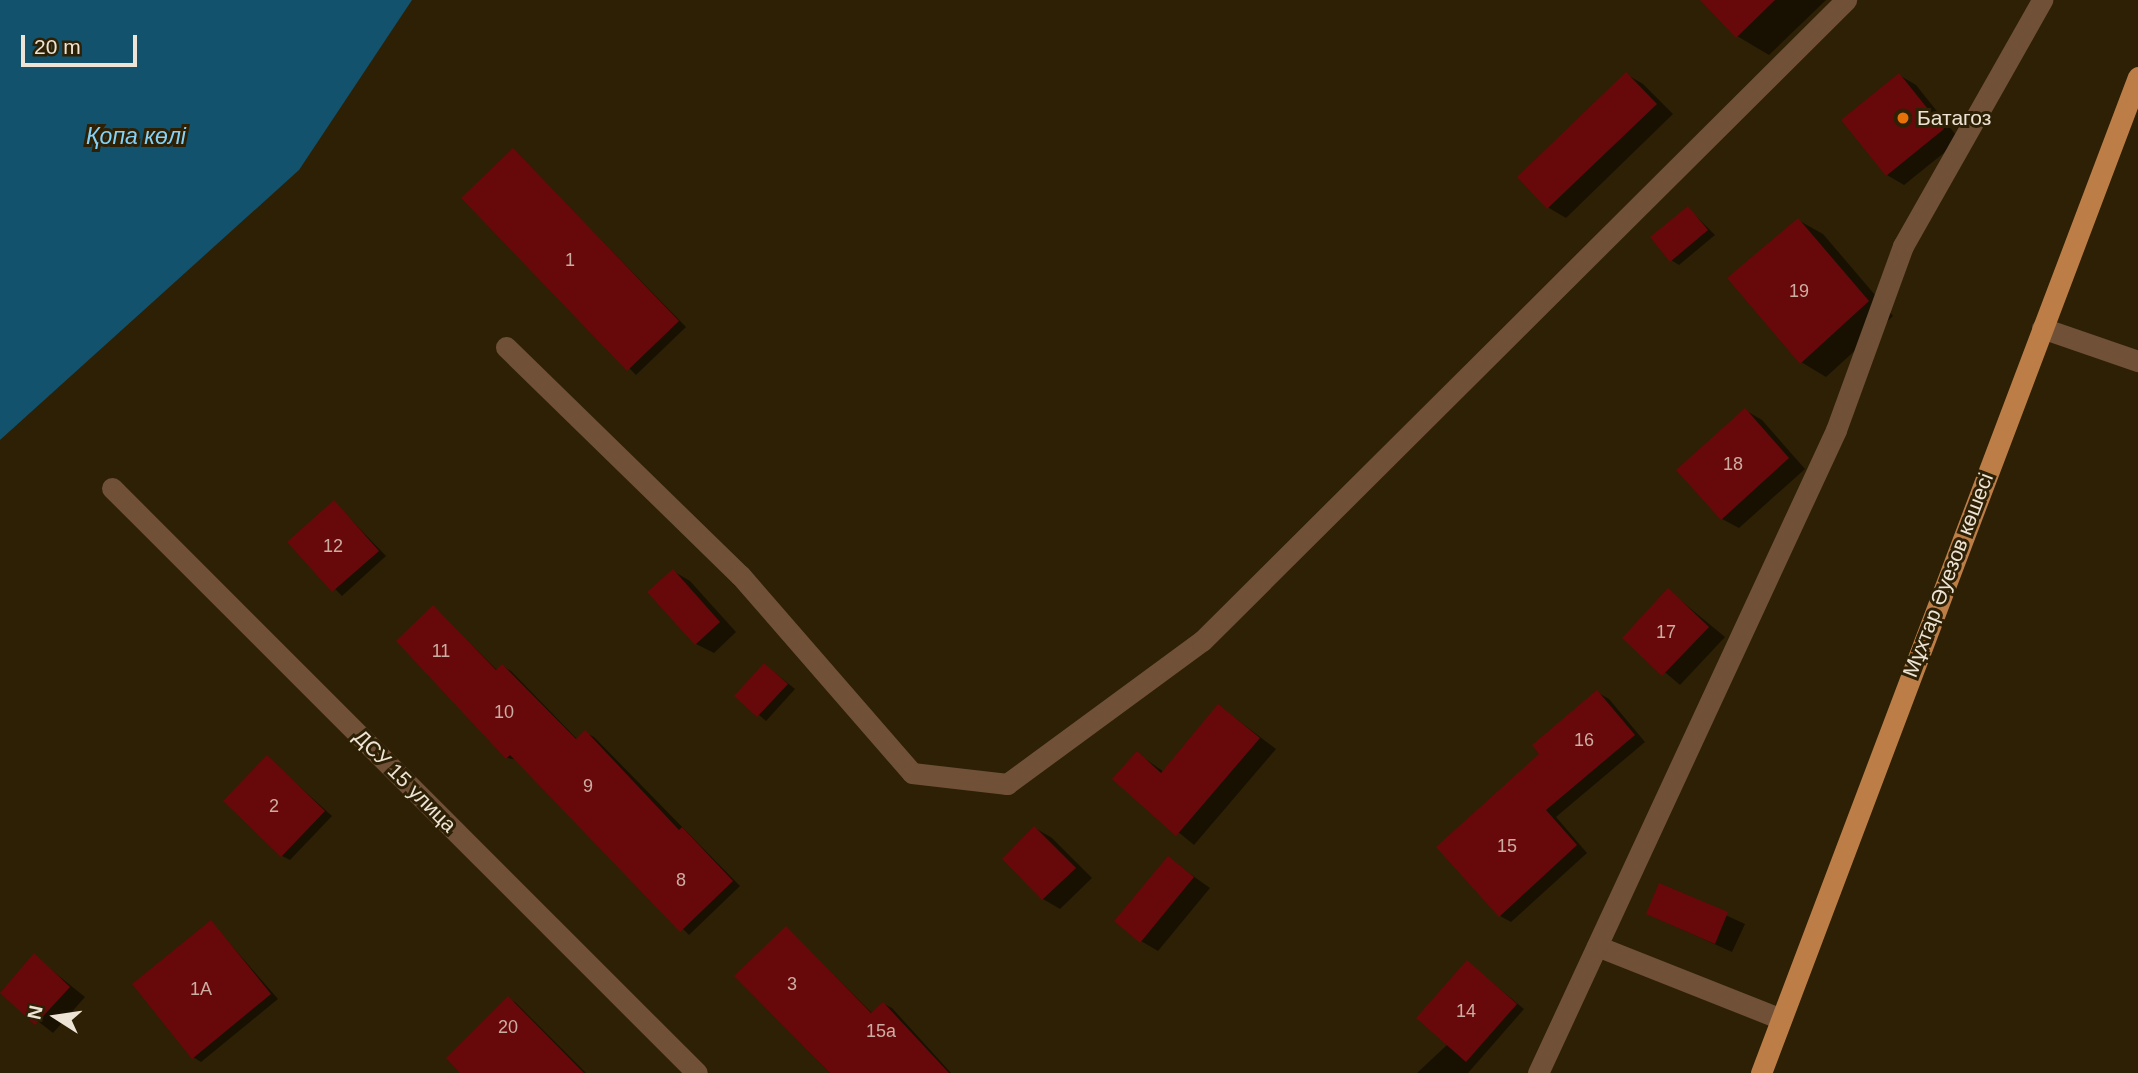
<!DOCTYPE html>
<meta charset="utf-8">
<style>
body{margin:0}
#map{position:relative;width:2138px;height:1073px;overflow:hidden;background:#2d2005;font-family:Helvetica,sans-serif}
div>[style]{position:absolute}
.water>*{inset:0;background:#13526d}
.shadow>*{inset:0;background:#0007}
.building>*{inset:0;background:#67090b}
.minor>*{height:21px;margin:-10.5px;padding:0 10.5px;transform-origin:10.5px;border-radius:10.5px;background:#705037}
.major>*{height:21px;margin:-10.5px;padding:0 10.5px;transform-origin:10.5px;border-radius:10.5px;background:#bd7d46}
.dots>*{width:19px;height:19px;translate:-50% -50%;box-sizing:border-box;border:4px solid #2d2005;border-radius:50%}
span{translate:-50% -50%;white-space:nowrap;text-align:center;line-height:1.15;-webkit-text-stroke:6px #2d2005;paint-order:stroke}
.number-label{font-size:18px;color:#ccada2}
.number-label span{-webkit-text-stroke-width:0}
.poi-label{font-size:21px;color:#ede4d5}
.left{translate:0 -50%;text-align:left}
.street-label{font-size:21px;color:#ede4d5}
.water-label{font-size:23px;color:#85d2f8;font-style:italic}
.north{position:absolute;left:21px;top:982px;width:70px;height:70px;-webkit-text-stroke:5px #2d2005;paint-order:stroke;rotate:282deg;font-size:19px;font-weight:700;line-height:28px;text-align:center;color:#ede4d5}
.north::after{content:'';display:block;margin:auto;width:24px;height:32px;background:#ede4d5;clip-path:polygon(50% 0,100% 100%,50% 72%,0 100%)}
.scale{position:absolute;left:21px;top:35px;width:116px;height:32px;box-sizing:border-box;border:4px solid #ede4d5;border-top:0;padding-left:9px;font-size:21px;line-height:24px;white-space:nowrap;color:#ede4d5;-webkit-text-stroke:5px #2d2005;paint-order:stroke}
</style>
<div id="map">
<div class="water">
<div style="clip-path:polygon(0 0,412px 0,299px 170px,0 440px)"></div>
</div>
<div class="shadow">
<div style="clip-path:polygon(1702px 0,1826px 0,1769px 55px,1737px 36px)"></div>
<div style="clip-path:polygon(1626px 74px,1643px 84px,1673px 114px,1566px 218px,1549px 208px,1520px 177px)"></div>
<div style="clip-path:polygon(1899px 75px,1916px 85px,1960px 140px,1904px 185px,1887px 175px)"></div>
<div style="clip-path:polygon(513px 150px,686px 327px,636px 375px,463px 198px)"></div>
<div style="clip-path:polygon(1688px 208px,1715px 235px,1679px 265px,1671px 260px)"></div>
<div style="clip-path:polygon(1798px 220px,1823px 234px,1893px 316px,1826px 377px,1801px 362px)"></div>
<div style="clip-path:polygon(1745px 410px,1762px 420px,1805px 469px,1739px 528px,1722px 519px)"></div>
<div style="clip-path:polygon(334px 502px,386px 556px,342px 596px,290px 542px)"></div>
<div style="clip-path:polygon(673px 571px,690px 581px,736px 632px,714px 653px,696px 644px)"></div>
<div style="clip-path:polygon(1669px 591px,1725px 637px,1680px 685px,1625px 638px)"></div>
<div style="clip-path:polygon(433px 607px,498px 671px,503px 666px,511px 671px,578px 740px,586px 733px,594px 737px,740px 886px,689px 935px,518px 760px,507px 758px)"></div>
<div style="clip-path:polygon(765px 665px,795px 689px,766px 721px,737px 696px)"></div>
<div style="clip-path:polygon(1597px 692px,1609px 699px,1645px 742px,1556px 817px,1587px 853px,1511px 922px,1500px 916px,1542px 754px)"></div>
<div style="clip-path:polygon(1219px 706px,1276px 749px,1194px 845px,1114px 779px,1137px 753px,1164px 772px)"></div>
<div style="clip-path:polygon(267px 757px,332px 816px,290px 860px,282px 856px)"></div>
<div style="clip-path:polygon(1035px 828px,1052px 838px,1092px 878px,1060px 909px,1043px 899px,1004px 859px)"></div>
<div style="clip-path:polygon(1168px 858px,1210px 888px,1158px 951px,1141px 941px)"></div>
<div style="clip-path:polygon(1660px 885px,1745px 924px,1732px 952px,1648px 914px)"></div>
<div style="clip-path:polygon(211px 922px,278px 999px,201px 1062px,193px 1057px)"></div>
<div style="clip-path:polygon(786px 928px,873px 1014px,884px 1004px,892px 1008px,951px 1073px,830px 1073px,736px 976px)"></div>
<div style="clip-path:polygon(34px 956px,85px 997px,53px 1033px,1px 992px)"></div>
<div style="clip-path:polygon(1467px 962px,1524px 1009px,1468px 1073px,1417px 1073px,1448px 1044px)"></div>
<div style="clip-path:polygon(508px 998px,516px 1003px,586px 1073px,463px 1073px)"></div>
</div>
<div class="building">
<div style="clip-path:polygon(1700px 0,1775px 0,1736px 38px)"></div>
<div style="clip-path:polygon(1626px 72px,1657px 104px,1547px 209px,1517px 177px)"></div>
<div style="clip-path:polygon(1899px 73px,1944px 129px,1886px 176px,1841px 120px)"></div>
<div style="clip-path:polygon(513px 148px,679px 321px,627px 371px,461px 198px)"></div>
<div style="clip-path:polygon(1688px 206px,1708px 230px,1670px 262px,1650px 237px)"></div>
<div style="clip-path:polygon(1798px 218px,1869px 301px,1800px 364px,1727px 278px)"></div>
<div style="clip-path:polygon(1745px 408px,1789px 458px,1721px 520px,1676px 470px)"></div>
<div style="clip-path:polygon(334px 500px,379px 551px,332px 592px,287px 542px)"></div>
<div style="clip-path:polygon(673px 569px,720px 622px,695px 645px,647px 592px)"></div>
<div style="clip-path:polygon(1668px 588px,1709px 627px,1662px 676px,1622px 638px)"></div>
<div style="clip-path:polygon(433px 605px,496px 670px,502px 664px,576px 739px,585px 730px,679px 830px,682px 827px,733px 881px,680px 932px,510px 755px,506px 759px,396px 641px)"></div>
<div style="clip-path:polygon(764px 663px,788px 684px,757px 717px,734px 696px)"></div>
<div style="clip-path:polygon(1597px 690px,1635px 735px,1546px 810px,1577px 845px,1499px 917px,1436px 847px,1539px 754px,1532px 745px)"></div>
<div style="clip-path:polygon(1218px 704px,1260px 738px,1176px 836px,1112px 779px,1137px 751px,1161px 773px)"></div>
<div style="clip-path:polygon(267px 755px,325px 811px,281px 857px,223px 801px)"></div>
<div style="clip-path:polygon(1034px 826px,1076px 868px,1042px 900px,1002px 859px)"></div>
<div style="clip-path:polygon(1168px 856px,1194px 877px,1140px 943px,1114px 921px)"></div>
<div style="clip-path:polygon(1659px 883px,1728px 912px,1715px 944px,1646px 914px)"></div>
<div style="clip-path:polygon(211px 920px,271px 994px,192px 1059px,132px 984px)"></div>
<div style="clip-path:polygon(786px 926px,871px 1013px,883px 1002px,949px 1073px,830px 1073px,734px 976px)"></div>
<div style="clip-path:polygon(34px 953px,70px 987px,35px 1025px,0 993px)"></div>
<div style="clip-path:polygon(1467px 960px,1517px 1004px,1466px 1062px,1416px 1018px)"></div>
<div style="clip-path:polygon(508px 996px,584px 1073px,460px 1073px,446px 1058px)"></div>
</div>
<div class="minor">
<div style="left:2042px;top:328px;width:102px;rotate:19deg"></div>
<div style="left:506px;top:347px;width:327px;rotate:44.3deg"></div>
<div style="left:740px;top:575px;width:262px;rotate:49deg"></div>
<div style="left:912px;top:773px;width:96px;rotate:6.6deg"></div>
<div style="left:1007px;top:784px;width:242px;rotate:-36.3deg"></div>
<div style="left:1202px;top:641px;width:909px;rotate:-44.87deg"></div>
<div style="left:112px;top:488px;width:827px;rotate:45deg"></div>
<div style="left:1597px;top:946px;width:198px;rotate:21.6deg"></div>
<div style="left:1538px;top:1073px;width:709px;rotate:-65.13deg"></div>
<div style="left:1836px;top:430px;width:196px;rotate:-70deg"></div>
<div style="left:1903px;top:246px;width:283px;rotate:-60.5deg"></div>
</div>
<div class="major">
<div style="left:1761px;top:1073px;width:1065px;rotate:-69.27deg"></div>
</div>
<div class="dots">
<div style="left:1903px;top:118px;background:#e8710a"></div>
</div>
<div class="number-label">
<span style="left:570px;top:260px">1</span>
<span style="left:1799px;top:291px">19</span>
<span style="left:1733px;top:464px">18</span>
<span style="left:333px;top:546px">12</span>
<span style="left:1666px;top:632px">17</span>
<span style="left:441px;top:651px">11</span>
<span style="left:504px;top:712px">10</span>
<span style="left:1584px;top:740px">16</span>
<span style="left:588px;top:786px">9</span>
<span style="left:274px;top:806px">2</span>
<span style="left:1507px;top:846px">15</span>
<span style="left:681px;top:880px">8</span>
<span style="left:792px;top:984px">3</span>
<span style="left:201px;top:989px">1А</span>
<span style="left:1466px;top:1011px">14</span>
<span style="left:508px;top:1027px">20</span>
<span style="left:881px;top:1031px">15а</span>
</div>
<div class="poi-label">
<span class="left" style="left:1917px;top:118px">Батагоз</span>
</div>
<div class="street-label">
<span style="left:1948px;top:575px;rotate:-69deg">Мұхтар Әуезов көшесі</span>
<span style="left:405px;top:781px;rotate:45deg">ДСУ 15 улица</span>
</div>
<div class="water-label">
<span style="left:136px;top:136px">Қопа көлі</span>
</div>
<div class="north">N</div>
<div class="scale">20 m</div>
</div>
